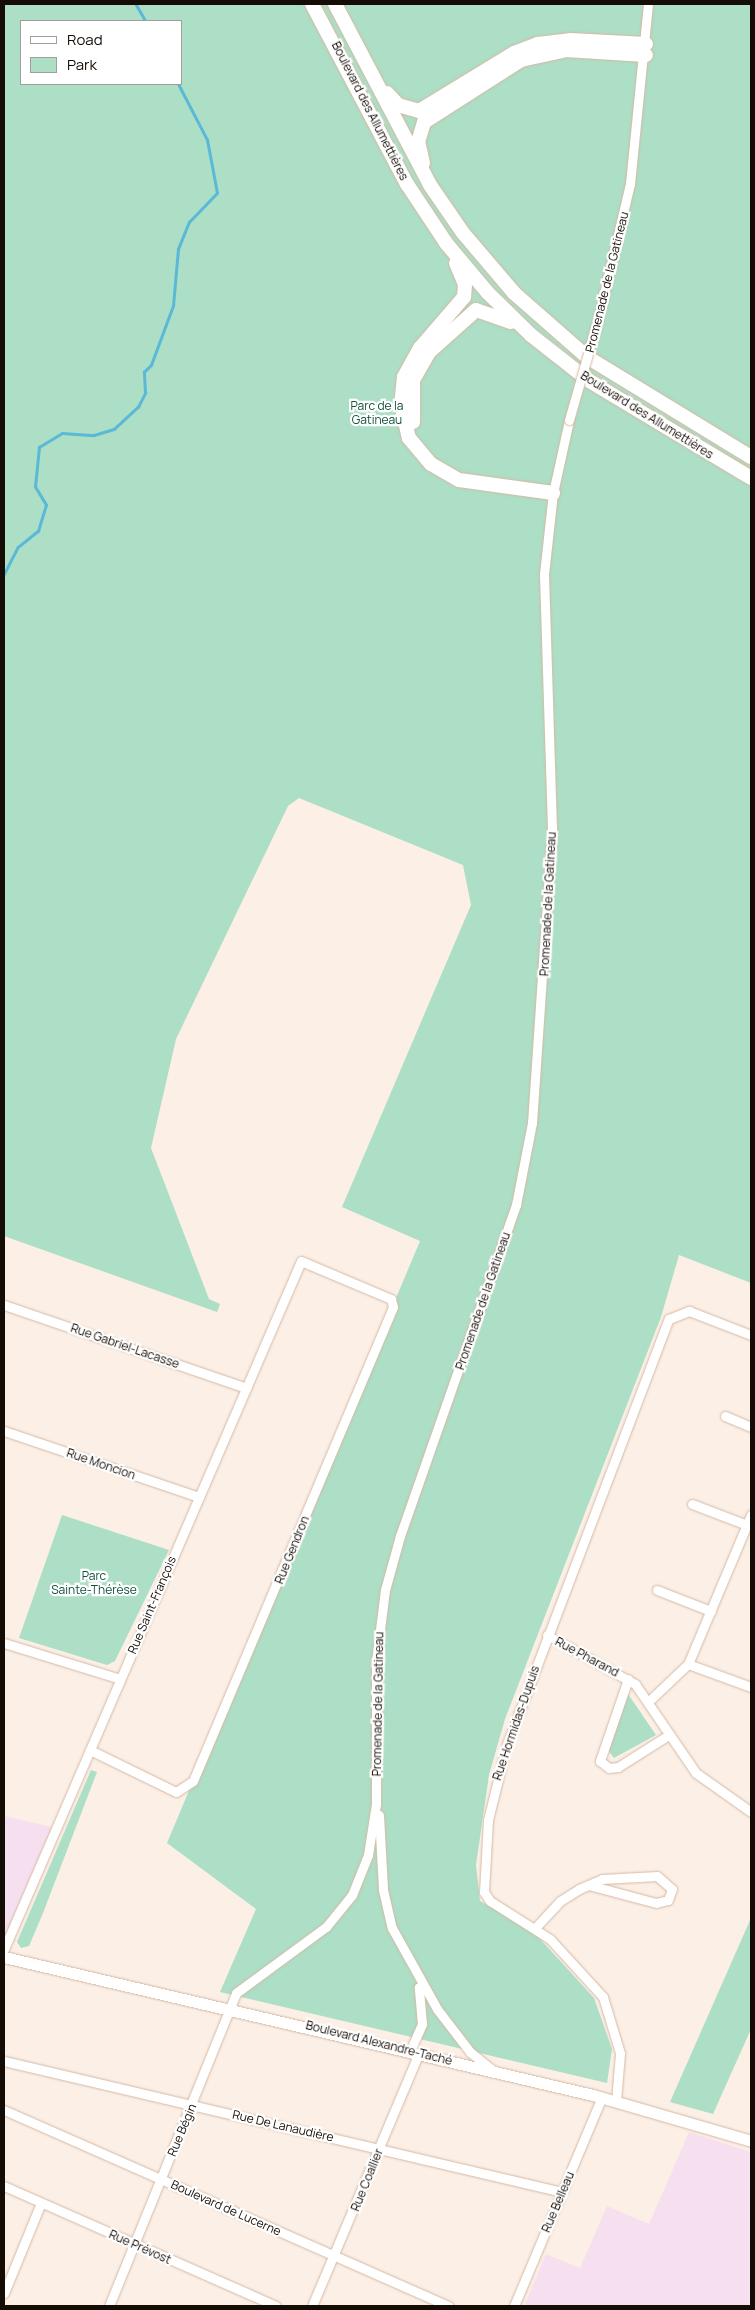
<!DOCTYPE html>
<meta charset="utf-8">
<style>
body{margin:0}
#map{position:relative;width:755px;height:2310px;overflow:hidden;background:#fbefe6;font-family:Manrope,sans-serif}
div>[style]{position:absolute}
.education>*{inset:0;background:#f6e0ef}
.green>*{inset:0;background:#addec6}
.stream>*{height:2.5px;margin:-1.25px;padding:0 1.25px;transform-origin:1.25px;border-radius:1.25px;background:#59b9d6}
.roads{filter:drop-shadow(0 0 1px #d5b9a3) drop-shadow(0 0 1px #d5b9a3)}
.minor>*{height:9px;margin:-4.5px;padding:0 4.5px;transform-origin:4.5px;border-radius:4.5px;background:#fff}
.major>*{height:11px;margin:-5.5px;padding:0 5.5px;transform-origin:5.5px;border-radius:5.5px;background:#fff}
.highway>*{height:14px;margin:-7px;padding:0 7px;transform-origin:7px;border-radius:7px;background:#fff}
.bridges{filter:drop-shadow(0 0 1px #d5b9a3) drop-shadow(0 0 1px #d5b9a3)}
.minor-bridge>*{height:9px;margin:-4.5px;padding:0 4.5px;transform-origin:4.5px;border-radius:4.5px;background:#fff}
span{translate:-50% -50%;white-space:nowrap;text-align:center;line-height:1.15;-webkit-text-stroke:4.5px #fff;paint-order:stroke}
.street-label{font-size:12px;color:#150c05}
.park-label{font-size:12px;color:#0f523a}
.frame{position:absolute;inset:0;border:5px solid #150c05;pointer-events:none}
.legend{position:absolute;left:20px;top:20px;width:162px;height:65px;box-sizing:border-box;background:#fff;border:1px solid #a19e9b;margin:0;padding:6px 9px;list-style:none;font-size:15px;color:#150c05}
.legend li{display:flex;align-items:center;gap:10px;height:25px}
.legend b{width:25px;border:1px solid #a19e9b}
</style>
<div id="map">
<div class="education">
<div style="clip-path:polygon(4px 1816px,52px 1827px,4px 1942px)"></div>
<div style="clip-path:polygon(689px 2132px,751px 2152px,751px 2306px,524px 2306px,546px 2254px,580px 2268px,607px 2206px,649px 2224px)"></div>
</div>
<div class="green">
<div style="clip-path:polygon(evenodd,4px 4px,751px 4px,751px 1283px,679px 1255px,661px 1317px,505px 1719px,489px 1775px,476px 1865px,480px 1901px,530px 1928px,594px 1998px,612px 2049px,607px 2083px,220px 1992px,256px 1909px,167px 1843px,420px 1241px,342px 1207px,471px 905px,463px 865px,299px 798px,288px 806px,176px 1039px,151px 1148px,209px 1299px,220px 1304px,217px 1312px,4px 1236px,4px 4px,21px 21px,181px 21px,181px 84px,21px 84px,21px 21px)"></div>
<div style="clip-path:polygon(62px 1515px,169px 1550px,115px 1661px,107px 1665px,19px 1638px)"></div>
<div style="clip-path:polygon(628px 1694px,656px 1735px,614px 1758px,608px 1750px)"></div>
<div style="clip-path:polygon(91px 1770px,97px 1772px,43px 1913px,29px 1946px,21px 1948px,17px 1942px)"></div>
<div style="clip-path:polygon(751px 1918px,751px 2029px,713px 2114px,670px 2102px)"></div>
</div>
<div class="stream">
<div style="left:136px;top:4px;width:20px;rotate:60deg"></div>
<div style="left:4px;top:574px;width:30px;rotate:-63deg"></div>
<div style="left:18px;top:547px;width:26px;rotate:-39deg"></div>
<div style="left:38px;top:531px;width:27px;rotate:-73deg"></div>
<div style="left:46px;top:505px;width:21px;rotate:-121deg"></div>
<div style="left:35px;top:487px;width:40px;rotate:-84.3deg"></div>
<div style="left:39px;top:447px;width:27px;rotate:-31deg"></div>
<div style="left:62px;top:433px;width:32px;rotate:4deg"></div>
<div style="left:94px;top:435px;width:21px;rotate:-17deg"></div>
<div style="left:114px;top:429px;width:33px;rotate:-43deg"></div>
<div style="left:138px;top:407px;width:16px;rotate:-63deg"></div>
<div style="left:145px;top:393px;width:21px;rotate:-93deg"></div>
<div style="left:144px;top:372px;width:10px;rotate:-45deg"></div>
<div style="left:151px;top:365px;width:63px;rotate:-69.6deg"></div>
<div style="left:173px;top:306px;width:57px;rotate:-85deg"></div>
<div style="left:178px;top:249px;width:29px;rotate:-68deg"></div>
<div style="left:189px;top:222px;width:40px;rotate:-46deg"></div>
<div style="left:217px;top:193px;width:54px;rotate:-100.7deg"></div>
<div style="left:207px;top:140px;width:63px;rotate:-117.4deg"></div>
</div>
<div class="roads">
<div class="minor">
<div style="left:598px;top:319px;width:139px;rotate:-76.7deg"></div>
<div style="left:630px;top:184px;width:181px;rotate:-84.3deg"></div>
<div style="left:4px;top:1305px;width:256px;rotate:18.9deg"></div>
<div style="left:725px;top:1416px;width:28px;rotate:23deg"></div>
<div style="left:4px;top:1431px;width:206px;rotate:18.7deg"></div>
<div style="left:692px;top:1504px;width:59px;rotate:20.9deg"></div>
<div style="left:657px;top:1590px;width:58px;rotate:21.3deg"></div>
<div style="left:547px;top:1635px;width:101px;rotate:29.1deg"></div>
<div style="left:635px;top:1684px;width:108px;rotate:55.6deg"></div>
<div style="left:696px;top:1773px;width:67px;rotate:35.3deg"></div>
<div style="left:4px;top:1643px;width:121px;rotate:17.2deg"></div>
<div style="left:688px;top:1664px;width:67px;rotate:20.1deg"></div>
<div style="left:628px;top:1679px;width:87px;rotate:108.9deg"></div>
<div style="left:600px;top:1761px;width:11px;rotate:38deg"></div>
<div style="left:609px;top:1768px;width:9px;rotate:-6deg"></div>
<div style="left:618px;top:1767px;width:58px;rotate:-32.3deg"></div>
<div style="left:649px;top:1701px;width:54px;rotate:-43.5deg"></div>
<div style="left:688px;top:1664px;width:162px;rotate:-67.1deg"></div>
<div style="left:379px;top:1815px;width:75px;rotate:86.9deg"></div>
<div style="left:383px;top:1890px;width:39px;rotate:77deg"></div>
<div style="left:392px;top:1928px;width:93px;rotate:60.9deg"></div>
<div style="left:437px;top:2009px;width:54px;rotate:52.5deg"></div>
<div style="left:470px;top:2052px;width:28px;rotate:39deg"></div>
<div style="left:535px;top:1928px;width:37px;rotate:-47deg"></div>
<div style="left:560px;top:1901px;width:22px;rotate:-32deg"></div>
<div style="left:579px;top:1889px;width:25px;rotate:-23deg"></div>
<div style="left:602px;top:1879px;width:55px;rotate:-3.1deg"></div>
<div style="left:657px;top:1876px;width:20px;rotate:41deg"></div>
<div style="left:672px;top:1889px;width:12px;rotate:110deg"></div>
<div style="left:668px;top:1900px;width:12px;rotate:166deg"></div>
<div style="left:656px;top:1903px;width:69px;rotate:-165deg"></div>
<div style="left:4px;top:1949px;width:749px;rotate:-66.65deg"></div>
<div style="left:301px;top:1261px;width:98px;rotate:22.9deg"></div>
<div style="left:391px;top:1299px;width:8px;rotate:76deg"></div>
<div style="left:393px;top:1307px;width:514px;rotate:112.88deg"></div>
<div style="left:193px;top:1781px;width:20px;rotate:147deg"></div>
<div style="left:176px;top:1792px;width:96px;rotate:-154deg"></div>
<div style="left:410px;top:2051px;width:30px;rotate:-66deg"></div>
<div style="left:422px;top:2024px;width:37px;rotate:-95deg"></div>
<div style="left:4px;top:2061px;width:573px;rotate:13.21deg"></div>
<div style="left:616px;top:2101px;width:48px;rotate:-85.2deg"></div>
<div style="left:620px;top:2053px;width:59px;rotate:-106.9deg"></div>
<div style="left:603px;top:1997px;width:79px;rotate:-132.4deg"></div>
<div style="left:550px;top:1939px;width:71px;rotate:-147.7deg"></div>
<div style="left:490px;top:1901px;width:11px;rotate:-124deg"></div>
<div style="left:484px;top:1892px;width:72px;rotate:-86.8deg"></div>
<div style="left:488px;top:1820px;width:75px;rotate:-76.1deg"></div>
<div style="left:506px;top:1747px;width:458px;rotate:-69.2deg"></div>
<div style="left:669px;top:1319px;width:22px;rotate:-22deg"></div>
<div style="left:689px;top:1311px;width:66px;rotate:21.2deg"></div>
<div style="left:4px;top:2110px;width:486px;rotate:23.8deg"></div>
<div style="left:4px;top:2186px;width:297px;rotate:23.8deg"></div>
<div style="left:4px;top:2293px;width:97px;rotate:-67.7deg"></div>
<div style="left:109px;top:2306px;width:338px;rotate:-67.9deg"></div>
<div style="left:236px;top:1993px;width:112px;rotate:-36.3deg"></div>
<div style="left:326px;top:1927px;width:41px;rotate:-50.9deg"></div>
<div style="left:352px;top:1895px;width:43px;rotate:-68.2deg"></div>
<div style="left:368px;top:1855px;width:52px;rotate:-81.1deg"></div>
<div style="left:376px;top:1804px;width:142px;rotate:-90deg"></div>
<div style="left:376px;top:1662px;width:73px;rotate:-82.9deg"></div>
<div style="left:385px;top:1590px;width:56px;rotate:-74.5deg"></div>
<div style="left:400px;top:1536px;width:351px;rotate:-70.7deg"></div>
<div style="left:516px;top:1205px;width:84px;rotate:-79deg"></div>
<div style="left:532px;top:1123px;width:295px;rotate:-86.1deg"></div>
<div style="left:552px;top:829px;width:255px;rotate:-91.8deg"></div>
<div style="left:544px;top:574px;width:81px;rotate:-83.7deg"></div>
<div style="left:553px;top:493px;width:75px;rotate:-77.6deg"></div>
<div style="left:312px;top:2306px;width:275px;rotate:-67.1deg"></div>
<div style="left:514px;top:2306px;width:227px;rotate:-67.2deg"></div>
</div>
<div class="major">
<div style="left:4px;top:1957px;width:605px;rotate:13.19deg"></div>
<div style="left:593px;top:2095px;width:165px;rotate:16.2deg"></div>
</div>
<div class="highway">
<div style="left:312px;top:4px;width:204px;rotate:62.2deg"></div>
<div style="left:407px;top:184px;width:71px;rotate:56.5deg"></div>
<div style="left:446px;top:243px;width:65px;rotate:50deg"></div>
<div style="left:488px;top:293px;width:60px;rotate:44.3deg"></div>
<div style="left:531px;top:335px;width:73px;rotate:38.3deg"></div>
<div style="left:588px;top:380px;width:190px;rotate:31deg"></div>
<div style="left:335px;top:4px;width:204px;rotate:62.3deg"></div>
<div style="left:430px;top:185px;width:58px;rotate:55.5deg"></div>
<div style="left:463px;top:233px;width:79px;rotate:49.6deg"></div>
<div style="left:514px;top:293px;width:97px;rotate:41.2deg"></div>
<div style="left:587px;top:357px;width:192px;rotate:31.4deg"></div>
<div style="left:387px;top:93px;width:16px;rotate:47deg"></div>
<div style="left:398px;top:105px;width:22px;rotate:16deg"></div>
<div style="left:419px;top:111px;width:111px;rotate:-31.4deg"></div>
<div style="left:514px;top:53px;width:26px;rotate:-21deg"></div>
<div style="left:538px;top:44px;width:32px;rotate:-7deg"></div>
<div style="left:570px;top:40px;width:76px;rotate:3deg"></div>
<div style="left:423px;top:163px;width:22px;rotate:-103deg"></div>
<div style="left:418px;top:142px;width:21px;rotate:-73deg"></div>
<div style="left:424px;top:122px;width:115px;rotate:-32.6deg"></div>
<div style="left:521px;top:60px;width:46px;rotate:-12.5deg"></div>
<div style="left:566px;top:50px;width:80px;rotate:3.6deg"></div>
<div style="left:456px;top:263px;width:23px;rotate:67deg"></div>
<div style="left:465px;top:284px;width:13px;rotate:94deg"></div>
<div style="left:464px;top:297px;width:67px;rotate:130.8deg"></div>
<div style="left:420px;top:348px;width:33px;rotate:119deg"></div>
<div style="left:404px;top:377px;width:27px;rotate:96deg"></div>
<div style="left:401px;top:404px;width:35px;rotate:77deg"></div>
<div style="left:409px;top:438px;width:34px;rotate:50deg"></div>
<div style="left:431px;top:464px;width:32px;rotate:30deg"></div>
<div style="left:459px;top:480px;width:95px;rotate:7.9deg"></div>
<div style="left:413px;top:422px;width:42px;rotate:-90deg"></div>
<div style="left:413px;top:380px;width:32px;rotate:-60deg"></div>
<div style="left:429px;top:352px;width:63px;rotate:-41.8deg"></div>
<div style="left:476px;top:310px;width:37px;rotate:19deg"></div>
</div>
</div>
<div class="bridges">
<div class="minor-bridge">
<div style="left:569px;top:420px;width:105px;rotate:-74deg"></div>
</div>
</div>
<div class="street-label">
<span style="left:370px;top:111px;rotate:63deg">Boulevard des Allumettières</span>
<span style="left:607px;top:282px;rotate:-76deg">Promenade de la Gatineau</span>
<span style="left:647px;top:415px;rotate:32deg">Boulevard des Allumettières</span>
<span style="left:548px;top:904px;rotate:-87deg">Promenade de la Gatineau</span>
<span style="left:483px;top:1301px;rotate:-71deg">Promenade de la Gatineau</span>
<span style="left:125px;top:1346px;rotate:19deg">Rue Gabriel-Lacasse</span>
<span style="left:101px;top:1464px;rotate:19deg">Rue Moncion</span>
<span style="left:292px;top:1550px;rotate:-68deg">Rue Gendron</span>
<span style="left:152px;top:1605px;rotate:-67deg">Rue Saint-François</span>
<span style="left:587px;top:1657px;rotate:28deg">Rue Pharand</span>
<span style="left:378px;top:1704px;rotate:-89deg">Promenade de la Gatineau</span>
<span style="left:516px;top:1723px;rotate:-71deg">Rue Hormidas-Dupuis</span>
<span style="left:379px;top:2043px;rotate:14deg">Boulevard Alexandre-Taché</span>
<span style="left:283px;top:2126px;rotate:13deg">Rue De Lanaudière</span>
<span style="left:182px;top:2130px;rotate:-67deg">Rue Bégin</span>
<span style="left:367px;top:2180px;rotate:-68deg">Rue Coallier</span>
<span style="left:558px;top:2202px;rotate:-67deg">Rue Belleau</span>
<span style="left:226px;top:2208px;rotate:24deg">Boulevard de Lucerne</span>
<span style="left:140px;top:2247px;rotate:24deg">Rue Prévost</span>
</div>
<div class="park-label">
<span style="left:377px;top:413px">Parc de la<br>Gatineau</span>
<span style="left:94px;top:1583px">Parc<br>Sainte-Thérèse</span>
</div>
<div class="frame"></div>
<ul class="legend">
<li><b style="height:6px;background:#fff"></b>Road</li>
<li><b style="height:14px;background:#addec6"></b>Park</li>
</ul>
</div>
